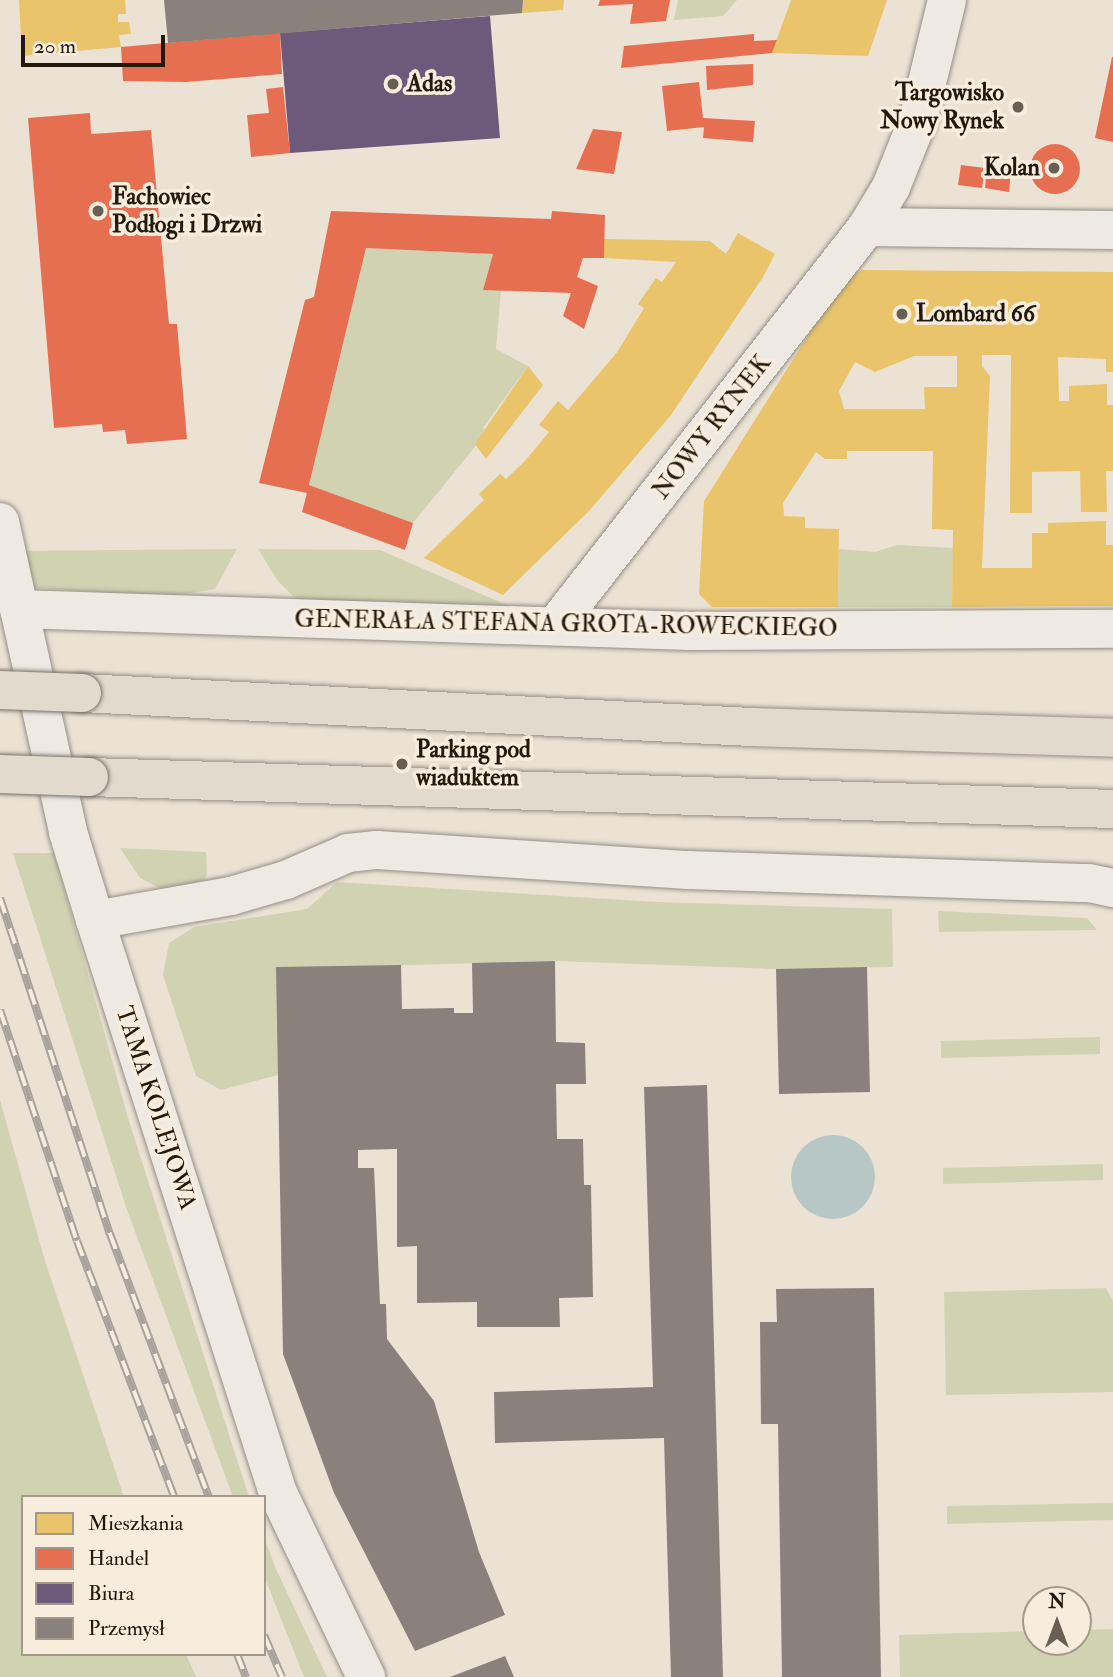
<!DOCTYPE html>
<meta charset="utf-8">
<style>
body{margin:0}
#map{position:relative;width:1113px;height:1677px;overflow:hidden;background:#ebe2d4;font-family:"IM FELL Double Pica",serif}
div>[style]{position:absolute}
.green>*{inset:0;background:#d1d2b2}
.water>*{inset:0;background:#b6c7c6}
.round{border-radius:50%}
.homes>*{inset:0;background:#e9c46a}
.shops>*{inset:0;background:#e76f51}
.offices>*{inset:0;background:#6d597a}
.industry>*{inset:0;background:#8a817c}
.roads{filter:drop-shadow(0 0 2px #958f86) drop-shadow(0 0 2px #958f86)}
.minor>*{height:38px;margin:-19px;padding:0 19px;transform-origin:19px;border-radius:19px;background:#eeeae3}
.major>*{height:38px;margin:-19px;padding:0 19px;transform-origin:19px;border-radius:19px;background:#e2dacd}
.rail>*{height:8px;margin-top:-4px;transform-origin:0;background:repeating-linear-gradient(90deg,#f8eddd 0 16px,#a7a29c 0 32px);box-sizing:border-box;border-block:2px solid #a7a29c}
.bridges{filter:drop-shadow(0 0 2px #79736b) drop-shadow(0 0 2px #79736b)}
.major-bridge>*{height:38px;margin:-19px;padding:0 19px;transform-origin:19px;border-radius:19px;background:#e2dacd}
.dots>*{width:19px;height:19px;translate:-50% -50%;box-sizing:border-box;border:4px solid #f8eddd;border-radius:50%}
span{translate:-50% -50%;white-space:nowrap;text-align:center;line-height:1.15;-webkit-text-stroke:7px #f8eddd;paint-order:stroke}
.poi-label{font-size:24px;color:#22190f;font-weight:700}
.left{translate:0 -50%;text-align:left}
.right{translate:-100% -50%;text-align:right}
.street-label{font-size:24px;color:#22190f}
.legend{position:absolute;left:21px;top:1495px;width:245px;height:161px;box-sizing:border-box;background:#f8eddd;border:2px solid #a2988b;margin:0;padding:9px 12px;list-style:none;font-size:21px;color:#22190f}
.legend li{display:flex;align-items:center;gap:14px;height:35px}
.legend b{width:35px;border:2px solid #a2988b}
.north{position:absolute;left:1022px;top:1586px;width:70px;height:70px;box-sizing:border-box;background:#f8eddd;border:2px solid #a2988b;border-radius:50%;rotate:0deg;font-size:19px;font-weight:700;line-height:28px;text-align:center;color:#22190f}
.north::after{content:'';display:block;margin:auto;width:24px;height:32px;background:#685f54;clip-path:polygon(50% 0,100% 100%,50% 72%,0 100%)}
.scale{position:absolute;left:21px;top:35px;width:144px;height:32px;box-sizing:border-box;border:4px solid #22190f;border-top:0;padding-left:9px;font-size:21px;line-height:24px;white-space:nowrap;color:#22190f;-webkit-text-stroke:5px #f8eddd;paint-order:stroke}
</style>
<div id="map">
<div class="green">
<div style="clip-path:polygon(678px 0,737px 0,723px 16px,674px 20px)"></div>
<div style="clip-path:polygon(366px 248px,493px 254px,483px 290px,501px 290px,496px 349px,528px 366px,483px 428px,487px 432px,413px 523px,309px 485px)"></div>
<div style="clip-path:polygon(897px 545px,953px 548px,952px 607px,838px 607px,839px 549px,875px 552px)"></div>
<div style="clip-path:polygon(237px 549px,215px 589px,167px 597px,13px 586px,6px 551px)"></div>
<div style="clip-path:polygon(258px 549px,380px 550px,555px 626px,300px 603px,278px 581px)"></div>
<div style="clip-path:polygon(120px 848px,206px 852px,207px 874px,196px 891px,173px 895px,140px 878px)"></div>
<div style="clip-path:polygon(13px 853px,54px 853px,129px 1121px,249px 1497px,233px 1497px,126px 1207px)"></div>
<div style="clip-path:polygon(337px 882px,656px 902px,892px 909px,893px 967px,776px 969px,555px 961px,338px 967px,278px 1075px,221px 1090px,196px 1076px,163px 975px,169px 943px,194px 927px,307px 909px)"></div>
<div style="clip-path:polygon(938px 911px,1087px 918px,1097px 930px,939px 932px)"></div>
<div style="clip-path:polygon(1100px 1037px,1100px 1054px,941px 1058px,941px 1041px)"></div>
<div style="clip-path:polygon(0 1100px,45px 1261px,124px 1497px,23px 1497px,23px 1654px,186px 1654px,196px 1677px,0 1677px)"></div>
<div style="clip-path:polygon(1103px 1164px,1103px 1180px,943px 1184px,943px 1168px)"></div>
<div style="clip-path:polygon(1106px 1288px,1113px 1301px,1113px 1392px,946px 1395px,944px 1292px)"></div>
<div style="clip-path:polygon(1113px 1503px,1113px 1520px,947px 1524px,947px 1506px)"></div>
<div style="clip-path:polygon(264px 1537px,276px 1569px,327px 1677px,304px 1677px,264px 1576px)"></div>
<div style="clip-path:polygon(1113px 1629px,1113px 1677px,900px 1677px,899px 1635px,1036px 1631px,1036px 1642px,1078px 1642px,1078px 1630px)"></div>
</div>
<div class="water">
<div class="round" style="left:791px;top:1135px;width:84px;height:84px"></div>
</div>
<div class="homes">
<div style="clip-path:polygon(19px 0,125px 0,126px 14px,118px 14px,118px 22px,129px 22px,131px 34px,119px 35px,121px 47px,22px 56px)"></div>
<div style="clip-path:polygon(523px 0,564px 0,563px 10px,522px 13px)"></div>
<div style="clip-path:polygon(791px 0,887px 0,868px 56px,772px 53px)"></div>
<div style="clip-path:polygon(738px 233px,775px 254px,763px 277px,671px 415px,590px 510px,503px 595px,424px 558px,484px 500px,479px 494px,500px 474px,506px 479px,524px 462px,549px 432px,539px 425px,558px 401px,568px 410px,618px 351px,644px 308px,638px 304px,656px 278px,662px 282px,676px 262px,604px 258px,604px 239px,710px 241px,726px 254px)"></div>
<div style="clip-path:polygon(evenodd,862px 270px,1113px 272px,1113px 372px,1106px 372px,1106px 359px,1058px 357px,1059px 401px,1069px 401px,1069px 386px,1107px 384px,1107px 405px,1113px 405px,1113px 471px,1106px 471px,1107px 512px,1081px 512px,1080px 471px,1032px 472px,1032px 513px,1010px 513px,1011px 355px,982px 355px,982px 366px,990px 376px,982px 568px,1032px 568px,1032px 533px,1048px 533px,1048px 523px,1106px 521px,1106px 545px,1113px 545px,1113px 606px,952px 607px,953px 530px,932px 529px,933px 451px,847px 451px,847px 459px,825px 459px,816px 452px,783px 503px,784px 516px,805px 517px,805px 528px,839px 529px,838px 607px,712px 607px,699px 594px,704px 501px,843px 280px,862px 270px,914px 356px,957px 356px,957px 387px,924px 387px,925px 409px,844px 409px,839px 391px,855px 362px,875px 372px,914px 356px)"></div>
<div style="clip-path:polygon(528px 366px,543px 385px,486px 459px,475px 444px)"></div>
</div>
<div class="shops">
<div style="clip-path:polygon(600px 0,670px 0,666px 21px,630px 24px,633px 4px,598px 6px)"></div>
<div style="clip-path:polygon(280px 33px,282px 74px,186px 82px,123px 81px,121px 47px)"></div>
<div style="clip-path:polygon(754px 34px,754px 41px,777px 40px,772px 53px,621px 68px,624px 46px)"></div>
<div style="clip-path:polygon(1112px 57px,1113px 57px,1113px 142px,1095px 138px)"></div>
<div style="clip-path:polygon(753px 64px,753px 85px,707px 90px,706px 66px)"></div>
<div style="clip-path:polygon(699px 82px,703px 118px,755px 121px,753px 142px,703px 138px,704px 127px,667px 131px,662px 86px)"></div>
<div style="clip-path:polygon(283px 87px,290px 153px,251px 157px,247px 115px,269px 113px,266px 89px)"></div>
<div style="clip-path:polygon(90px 113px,91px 134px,151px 130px,169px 324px,177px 324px,187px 439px,127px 444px,125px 430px,103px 432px,102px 424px,54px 428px,28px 118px)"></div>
<div style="clip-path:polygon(593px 129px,622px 132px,614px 174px,576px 169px)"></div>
<div class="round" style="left:1030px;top:144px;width:50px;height:50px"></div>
<div style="clip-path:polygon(961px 165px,985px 168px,982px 188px,958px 185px)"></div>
<div style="clip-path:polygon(987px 168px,1011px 171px,1009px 192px,985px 188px)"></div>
<div style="clip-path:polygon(331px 211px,551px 219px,552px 211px,605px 215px,604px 258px,583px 258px,577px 277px,598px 286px,584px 329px,563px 316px,571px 293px,483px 290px,493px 254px,366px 248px,309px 485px,413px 523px,405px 550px,302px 512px,307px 493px,259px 483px,305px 300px,314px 297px)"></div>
</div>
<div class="offices">
<div style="clip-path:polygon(490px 16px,500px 138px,290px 153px,280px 33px)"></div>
</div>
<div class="industry">
<div style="clip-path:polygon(164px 0,523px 0,522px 13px,168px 43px)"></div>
<div style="clip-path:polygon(555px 961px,556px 1042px,585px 1043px,586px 1084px,556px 1084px,557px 1139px,583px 1139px,584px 1185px,591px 1185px,593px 1297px,559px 1298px,560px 1327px,477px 1327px,477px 1302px,417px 1303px,417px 1246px,397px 1247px,397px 1149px,358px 1150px,358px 1168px,374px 1168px,380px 1304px,386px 1304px,387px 1339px,434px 1401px,479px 1552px,505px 1615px,415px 1651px,334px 1493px,283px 1354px,276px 967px,401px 965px,402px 1009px,454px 1008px,454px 1013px,473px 1013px,472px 963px)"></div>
<div style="clip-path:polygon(867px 967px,870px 1092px,779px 1094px,776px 969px)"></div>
<div style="clip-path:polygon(707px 1085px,723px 1677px,671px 1677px,664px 1438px,495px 1443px,494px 1392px,653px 1387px,644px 1087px)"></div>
<div style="clip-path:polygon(874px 1288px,881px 1677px,782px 1677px,778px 1424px,761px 1424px,760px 1322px,777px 1322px,776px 1289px)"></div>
<div style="clip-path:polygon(505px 1656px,514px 1677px,450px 1677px)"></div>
</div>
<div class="roads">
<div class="minor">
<div style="left:867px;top:227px;width:246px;rotate:0.7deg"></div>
<div style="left:0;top:522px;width:317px;rotate:77.6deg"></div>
<div style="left:68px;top:832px;width:92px;rotate:72.9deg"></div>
<div style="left:95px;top:920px;width:602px;rotate:72.29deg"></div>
<div style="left:278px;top:1493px;width:204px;rotate:64.4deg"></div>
<div style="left:19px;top:609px;width:671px;rotate:1.88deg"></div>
<div style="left:690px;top:631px;width:423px;rotate:-0.3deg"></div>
<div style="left:555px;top:626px;width:507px;rotate:-51.98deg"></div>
<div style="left:867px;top:227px;width:47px;rotate:-59deg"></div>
<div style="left:891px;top:187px;width:72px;rotate:-68.1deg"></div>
<div style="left:918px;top:120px;width:123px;rotate:-76.4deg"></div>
<div style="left:95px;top:920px;width:138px;rotate:-10deg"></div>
<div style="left:231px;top:896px;width:57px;rotate:-16.2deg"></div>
<div style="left:286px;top:880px;width:68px;rotate:-23.5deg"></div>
<div style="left:348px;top:853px;width:29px;rotate:-6deg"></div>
<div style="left:377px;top:850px;width:312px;rotate:3.7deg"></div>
<div style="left:688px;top:870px;width:401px;rotate:1.9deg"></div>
<div style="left:1089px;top:883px;width:25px;rotate:12deg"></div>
</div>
<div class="major">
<div style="left:82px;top:693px;width:671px;rotate:2.91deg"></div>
<div style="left:752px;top:727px;width:361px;rotate:1.7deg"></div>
<div style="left:89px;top:777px;width:1024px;rotate:1.79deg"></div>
</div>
</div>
<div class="rail">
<div style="left:0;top:898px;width:354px;rotate:71.9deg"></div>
<div style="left:110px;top:1234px;width:281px;rotate:69.4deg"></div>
<div style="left:0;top:1010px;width:243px;rotate:71.6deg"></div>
<div style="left:77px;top:1241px;width:274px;rotate:69.2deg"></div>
<div style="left:264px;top:1635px;width:46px;rotate:66.8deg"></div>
<div style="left:237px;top:1654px;width:25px;rotate:69deg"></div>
</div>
<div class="bridges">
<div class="major-bridge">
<div style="left:0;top:690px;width:82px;rotate:2.1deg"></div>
<div style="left:0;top:774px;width:89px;rotate:1.9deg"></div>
</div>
</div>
<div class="dots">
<div style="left:393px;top:84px;background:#685f54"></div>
<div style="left:1018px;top:107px;background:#685f54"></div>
<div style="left:1054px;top:168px;background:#685f54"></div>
<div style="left:98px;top:211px;background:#685f54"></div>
<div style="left:902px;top:314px;background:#685f54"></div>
<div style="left:402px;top:764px;background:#685f54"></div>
</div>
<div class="poi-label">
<span class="left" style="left:407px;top:84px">Adas</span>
<span class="right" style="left:1004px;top:107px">Targowisko<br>Nowy Rynek</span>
<span class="right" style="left:1040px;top:168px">Kolan</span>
<span class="left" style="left:112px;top:211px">Fachowiec<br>Podłogi i Drzwi</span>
<span class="left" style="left:916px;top:314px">Lombard 66</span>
<span class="left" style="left:416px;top:764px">Parking pod<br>wiaduktem</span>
</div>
<div class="street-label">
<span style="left:712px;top:427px;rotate:-52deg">NOWY RYNEK</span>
<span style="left:566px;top:624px;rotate:1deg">GENERAŁA STEFANA GROTA-ROWECKIEGO</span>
<span style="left:156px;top:1108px;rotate:72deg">TAMA KOLEJOWA</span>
</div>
<ul class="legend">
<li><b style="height:19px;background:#e9c46a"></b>Mieszkania</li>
<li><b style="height:19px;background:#e76f51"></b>Handel</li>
<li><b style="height:19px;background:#6d597a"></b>Biura</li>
<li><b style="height:19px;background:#8a817c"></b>Przemysł</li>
</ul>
<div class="north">N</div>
<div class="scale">20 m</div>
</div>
